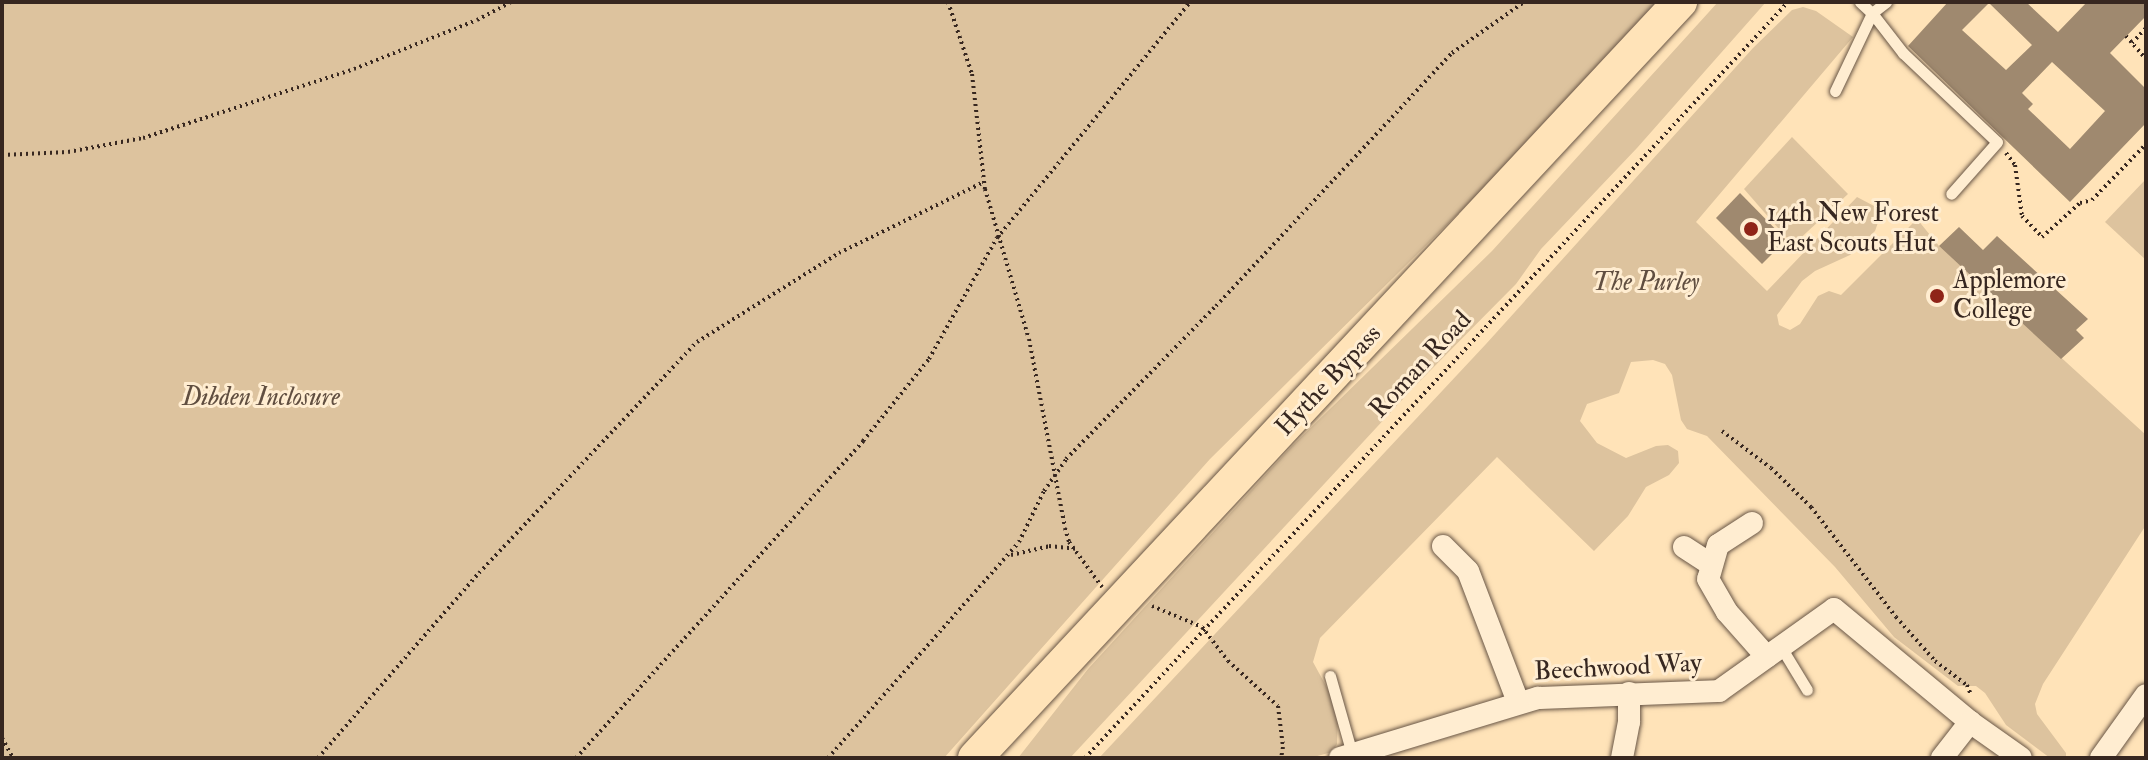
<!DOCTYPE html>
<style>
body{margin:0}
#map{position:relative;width:2148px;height:760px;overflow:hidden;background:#ffe3b8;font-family:"IM FELL Double Pica",serif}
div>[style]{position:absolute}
.green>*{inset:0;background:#ddc39e}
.building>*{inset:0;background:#9f896f}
.path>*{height:4px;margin-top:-2px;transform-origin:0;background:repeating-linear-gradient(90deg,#372720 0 2px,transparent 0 6px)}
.roads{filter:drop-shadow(0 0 2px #695646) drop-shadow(0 0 2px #695646)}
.lane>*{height:11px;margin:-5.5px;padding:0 5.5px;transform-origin:5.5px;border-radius:5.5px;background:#ffedd1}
.street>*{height:22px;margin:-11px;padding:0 11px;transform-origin:11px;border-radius:11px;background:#ffedd1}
.primary>*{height:34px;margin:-17px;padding:0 17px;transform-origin:17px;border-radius:17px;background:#ffe3b8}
.dots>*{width:22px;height:22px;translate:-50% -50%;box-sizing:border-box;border:4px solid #ffedd1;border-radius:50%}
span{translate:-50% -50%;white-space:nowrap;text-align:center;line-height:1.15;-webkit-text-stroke:6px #ffedd1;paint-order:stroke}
.poi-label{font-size:26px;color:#372720}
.left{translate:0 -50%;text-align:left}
.park-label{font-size:26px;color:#604e40;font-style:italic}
.street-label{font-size:26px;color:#372720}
.frame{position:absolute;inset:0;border:4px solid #372720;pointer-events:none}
</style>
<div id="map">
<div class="green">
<div style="clip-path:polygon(2px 2px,1657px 2px,1485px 187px,1210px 459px,944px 758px,2px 758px)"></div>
<div style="clip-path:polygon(1718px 2px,1766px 2px,1637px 148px,1541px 249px,1516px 284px,1415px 386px,1070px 758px,1018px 758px,1088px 669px,1292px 446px,1492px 251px)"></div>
<div style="clip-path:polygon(1803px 7px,1816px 11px,1853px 37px,1696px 222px,1767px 291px,1857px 197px,1876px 207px,1880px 217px,1875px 231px,1850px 255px,1815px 271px,1802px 281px,1777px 315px,1779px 325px,1790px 330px,1800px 324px,1818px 296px,1829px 291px,1841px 295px,1917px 219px,1939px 246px,2146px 435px,2146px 525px,2043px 684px,2035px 704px,2037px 714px,2066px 753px,2066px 758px,2050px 758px,2006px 725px,1985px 693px,1976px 686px,1958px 686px,1894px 637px,1835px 567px,1707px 436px,1687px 429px,1681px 420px,1672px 375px,1665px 364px,1653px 360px,1631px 362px,1619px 393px,1587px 404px,1580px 421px,1597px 443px,1626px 458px,1656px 446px,1668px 445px,1678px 451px,1679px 463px,1669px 475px,1646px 487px,1628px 516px,1594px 551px,1497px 457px,1320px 638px,1313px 662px,1332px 697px,1338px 715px,1337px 744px,1332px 752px,1310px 758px,1099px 758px,1486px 344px,1753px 48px,1792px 10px)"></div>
<div style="clip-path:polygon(1792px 137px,1848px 194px,1793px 245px,1744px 189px)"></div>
<div style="clip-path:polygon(2146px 179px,2146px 260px,2105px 222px)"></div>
</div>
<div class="building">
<div style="clip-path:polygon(evenodd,1948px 2px,2026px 2px,2058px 32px,2087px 2px,2146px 2px,2146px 16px,2110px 53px,2146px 89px,2146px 123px,2070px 202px,1908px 46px,1948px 2px,1989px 3px,2032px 45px,2006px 70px,1962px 30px,1989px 3px,1948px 2px,2052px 62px,2105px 111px,2070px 149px,2028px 109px,2033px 104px,2022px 93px,2052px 62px)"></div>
<div style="clip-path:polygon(1740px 193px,1786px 240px,1762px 264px,1716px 218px)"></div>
<div style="clip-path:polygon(1959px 227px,1983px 250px,1997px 236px,2088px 319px,2076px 330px,2084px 338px,2061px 359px,1939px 246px)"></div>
</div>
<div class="path">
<div style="left:948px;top:2px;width:76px;rotate:71.6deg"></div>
<div style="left:972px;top:74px;width:116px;rotate:83.6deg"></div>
<div style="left:985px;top:189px;width:156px;rotate:73.7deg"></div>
<div style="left:1029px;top:339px;width:192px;rotate:79.2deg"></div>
<div style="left:1065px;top:528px;width:15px;rotate:74deg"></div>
<div style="left:1069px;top:542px;width:56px;rotate:53.7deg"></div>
<div style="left:2126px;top:36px;width:30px;rotate:49deg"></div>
<div style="left:2132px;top:43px;width:21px;rotate:-47deg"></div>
<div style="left:2006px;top:153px;width:15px;rotate:53deg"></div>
<div style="left:2015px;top:165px;width:51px;rotate:82.2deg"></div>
<div style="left:2022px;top:216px;width:29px;rotate:46deg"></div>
<div style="left:2042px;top:237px;width:51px;rotate:-41.8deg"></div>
<div style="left:2080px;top:203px;width:12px;rotate:-14deg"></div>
<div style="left:2092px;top:200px;width:78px;rotate:-46deg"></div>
<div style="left:2px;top:155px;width:66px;rotate:-2.6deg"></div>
<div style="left:68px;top:152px;width:76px;rotate:-10.6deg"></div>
<div style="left:143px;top:138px;width:222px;rotate:-18.1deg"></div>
<div style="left:354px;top:69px;width:132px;rotate:-21.7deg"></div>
<div style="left:477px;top:20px;width:38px;rotate:-28deg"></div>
<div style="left:1722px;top:431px;width:61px;rotate:37.1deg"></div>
<div style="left:1771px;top:468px;width:56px;rotate:44.3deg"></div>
<div style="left:1811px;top:507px;width:139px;rotate:52.3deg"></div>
<div style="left:1896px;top:617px;width:59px;rotate:48.4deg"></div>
<div style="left:1935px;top:661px;width:40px;rotate:37deg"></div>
<div style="left:1967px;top:685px;width:11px;rotate:68deg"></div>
<div style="left:1011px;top:555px;width:39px;rotate:-13deg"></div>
<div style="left:1049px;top:546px;width:27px;rotate:6deg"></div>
<div style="left:1152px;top:606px;width:54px;rotate:22.8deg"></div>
<div style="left:1202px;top:627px;width:43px;rotate:52.6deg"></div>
<div style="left:1228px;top:661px;width:67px;rotate:42deg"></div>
<div style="left:1278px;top:706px;width:41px;rotate:83deg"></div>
<div style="left:1283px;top:747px;width:11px;rotate:100deg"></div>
<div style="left:2px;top:738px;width:23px;rotate:61deg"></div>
<div style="left:318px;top:758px;width:245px;rotate:-49deg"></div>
<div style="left:479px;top:573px;width:318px;rotate:-46.7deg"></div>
<div style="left:697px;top:342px;width:168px;rotate:-32.1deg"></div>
<div style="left:839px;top:253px;width:161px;rotate:-26.1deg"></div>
<div style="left:576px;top:758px;width:428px;rotate:-47.8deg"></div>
<div style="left:863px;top:441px;width:105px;rotate:-51.2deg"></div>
<div style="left:929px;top:359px;width:139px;rotate:-60.7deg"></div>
<div style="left:997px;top:238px;width:305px;rotate:-50.7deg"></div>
<div style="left:828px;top:758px;width:288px;rotate:-48.5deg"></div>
<div style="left:1019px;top:542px;width:57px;rotate:-63.9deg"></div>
<div style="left:1044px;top:491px;width:39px;rotate:-55deg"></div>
<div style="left:1066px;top:459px;width:214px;rotate:-45.6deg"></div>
<div style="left:1216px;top:306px;width:346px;rotate:-47deg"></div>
<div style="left:1452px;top:53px;width:88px;rotate:-35.3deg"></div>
<div style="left:1085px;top:758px;width:1032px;rotate:-47.08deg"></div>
</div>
<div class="roads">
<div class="lane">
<div style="left:1860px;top:2px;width:16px;rotate:43deg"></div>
<div style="left:1872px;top:13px;width:18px;rotate:-38deg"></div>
<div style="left:1835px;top:91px;width:86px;rotate:-64.6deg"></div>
<div style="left:1872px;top:13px;width:51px;rotate:52.2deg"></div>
<div style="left:1903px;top:53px;width:129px;rotate:43.4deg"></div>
<div style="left:1997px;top:142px;width:69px;rotate:131.5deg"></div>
<div style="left:1781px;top:647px;width:50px;rotate:58.8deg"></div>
<div style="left:1330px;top:676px;width:81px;rotate:74.2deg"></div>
</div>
<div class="street">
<div style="left:1752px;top:523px;width:40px;rotate:147.1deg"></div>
<div style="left:1718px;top:545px;width:35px;rotate:106deg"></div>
<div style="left:1708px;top:579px;width:38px;rotate:60deg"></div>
<div style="left:1727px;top:612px;width:60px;rotate:48.4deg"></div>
<div style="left:1443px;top:546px;width:35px;rotate:45deg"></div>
<div style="left:1468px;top:571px;width:140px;rotate:69.1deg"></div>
<div style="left:1684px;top:547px;width:33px;rotate:33deg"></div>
<div style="left:1340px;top:758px;width:207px;rotate:-16.9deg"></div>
<div style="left:1538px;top:698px;width:181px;rotate:-2.2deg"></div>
<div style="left:1719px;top:691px;width:141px;rotate:-35.5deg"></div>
<div style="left:1834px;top:609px;width:177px;rotate:39.7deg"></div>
<div style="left:1970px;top:722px;width:62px;rotate:35.2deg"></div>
<div style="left:1622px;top:758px;width:37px;rotate:-79deg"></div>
<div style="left:1629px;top:722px;width:29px;rotate:-90deg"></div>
<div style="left:1942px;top:758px;width:46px;rotate:-52.1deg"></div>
<div style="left:2101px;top:758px;width:77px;rotate:-54.5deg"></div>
</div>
<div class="primary">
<div style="left:975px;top:758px;width:1034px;rotate:-47deg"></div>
</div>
</div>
<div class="dots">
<div style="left:1751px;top:229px;background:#8f2418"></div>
<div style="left:1937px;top:296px;background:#8f2418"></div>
</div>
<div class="poi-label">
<span class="left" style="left:1767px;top:229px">14th New Forest<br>East Scouts Hut</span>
<span class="left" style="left:1953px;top:296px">Applemore<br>College</span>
</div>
<div class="park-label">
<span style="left:1646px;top:283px">The Purley</span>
<span style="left:261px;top:398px">Dibden Inclosure</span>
</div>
<div class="street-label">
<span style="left:1421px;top:365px;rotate:-47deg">Roman Road</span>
<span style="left:1329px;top:381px;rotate:-47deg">Hythe Bypass</span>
<span style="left:1618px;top:668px;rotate:-3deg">Beechwood Way</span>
</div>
<div class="frame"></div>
</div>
